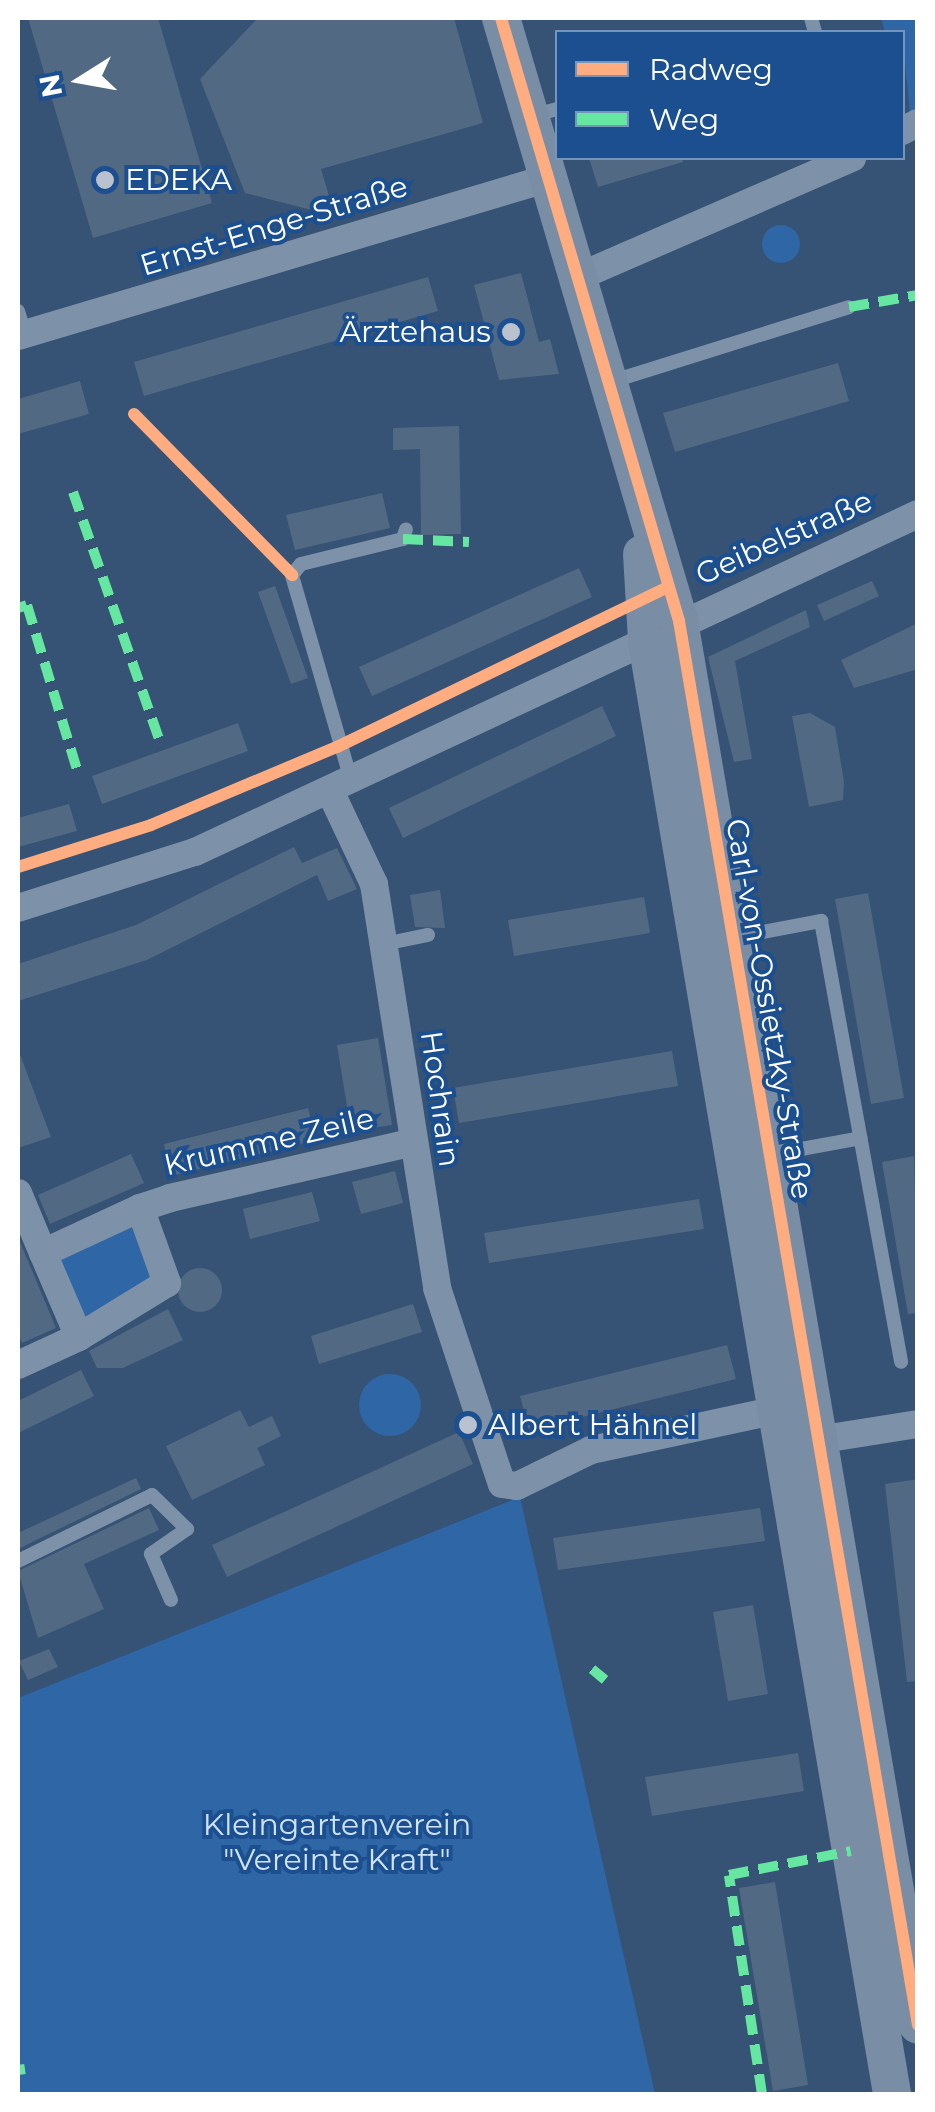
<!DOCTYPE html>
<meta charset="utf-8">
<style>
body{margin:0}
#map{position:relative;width:935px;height:2112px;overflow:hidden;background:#365274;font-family:Montserrat,sans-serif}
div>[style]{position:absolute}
.green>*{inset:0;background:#2f66a5}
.round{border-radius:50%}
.building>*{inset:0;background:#526984}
.lane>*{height:14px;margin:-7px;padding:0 7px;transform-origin:7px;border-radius:7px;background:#7d92a8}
.street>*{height:28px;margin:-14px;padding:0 14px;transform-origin:14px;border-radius:14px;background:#7d92a8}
.secondary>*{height:38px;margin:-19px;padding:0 19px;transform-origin:19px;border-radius:19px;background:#798da4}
.quiet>*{height:10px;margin-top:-5px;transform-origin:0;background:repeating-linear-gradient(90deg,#66e7a1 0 20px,transparent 0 30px)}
.cycleway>*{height:12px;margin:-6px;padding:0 6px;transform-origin:6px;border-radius:6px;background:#ffac80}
.dots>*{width:28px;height:28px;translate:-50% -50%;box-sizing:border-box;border:5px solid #1b4f8f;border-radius:50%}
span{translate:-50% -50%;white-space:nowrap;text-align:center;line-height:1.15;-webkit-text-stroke:8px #1b4f8f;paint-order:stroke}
.poi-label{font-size:30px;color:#fff}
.left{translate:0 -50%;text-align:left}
.right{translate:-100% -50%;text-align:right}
.street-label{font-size:30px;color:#fff}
.park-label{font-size:30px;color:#cfe3fa}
.frame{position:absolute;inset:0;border:20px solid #fff;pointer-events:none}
.legend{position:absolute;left:555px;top:30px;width:350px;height:130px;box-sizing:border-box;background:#1b4f8f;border:2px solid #7695bc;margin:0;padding:12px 18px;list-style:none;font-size:30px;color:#fff}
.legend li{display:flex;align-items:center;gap:20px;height:50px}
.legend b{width:50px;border:2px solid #7695bc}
.north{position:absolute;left:30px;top:30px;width:100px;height:100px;-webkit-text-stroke:8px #1b4f8f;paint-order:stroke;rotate:259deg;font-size:28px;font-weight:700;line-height:40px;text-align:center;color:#fff}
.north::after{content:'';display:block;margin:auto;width:35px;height:45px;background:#fff;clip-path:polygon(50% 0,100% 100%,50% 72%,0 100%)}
</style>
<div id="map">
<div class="green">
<div style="clip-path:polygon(881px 18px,917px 18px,917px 109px,910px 113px,902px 32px,885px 32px)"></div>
<div class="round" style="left:762px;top:225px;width:38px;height:38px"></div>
<div style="clip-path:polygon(129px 1219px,164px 1277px,89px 1328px,53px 1256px)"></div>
<div class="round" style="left:359px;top:1374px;width:62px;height:62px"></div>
<div style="clip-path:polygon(520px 1497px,655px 2094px,18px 2094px,18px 1698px)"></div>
</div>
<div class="building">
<div style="clip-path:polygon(28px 18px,158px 18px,212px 203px,93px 238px)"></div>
<div style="clip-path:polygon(258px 18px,454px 18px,483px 123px,321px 169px,335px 216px,245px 193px,200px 79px)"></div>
<div style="clip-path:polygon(589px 158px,682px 158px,683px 162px,598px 187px)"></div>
<div style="clip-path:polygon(521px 273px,539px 342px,550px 339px,559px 374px,499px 380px,474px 285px)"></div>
<div style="clip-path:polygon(428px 277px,438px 311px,144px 396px,134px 362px)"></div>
<div style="clip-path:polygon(838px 363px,849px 401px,675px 452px,663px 413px)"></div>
<div style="clip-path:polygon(80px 381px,89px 414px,18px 434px,18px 399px)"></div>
<div style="clip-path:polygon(459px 426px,461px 534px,421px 535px,420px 449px,393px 450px,393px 428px)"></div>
<div style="clip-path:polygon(382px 493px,390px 528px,295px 550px,286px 515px)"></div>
<div style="clip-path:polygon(579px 568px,592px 597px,372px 696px,359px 667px)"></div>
<div style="clip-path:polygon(872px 581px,879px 596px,824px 621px,817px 605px)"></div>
<div style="clip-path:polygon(275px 586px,308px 678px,291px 684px,258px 592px)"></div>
<div style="clip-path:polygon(806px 610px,810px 627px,735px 661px,752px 759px,734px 762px,708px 657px)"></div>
<div style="clip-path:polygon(918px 623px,918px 669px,854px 688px,841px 660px)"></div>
<div style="clip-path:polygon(602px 706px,616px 736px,403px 838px,389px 808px)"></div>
<div style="clip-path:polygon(810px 713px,835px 727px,844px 782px,843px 800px,809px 807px,792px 716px)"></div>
<div style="clip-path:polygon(238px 723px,248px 751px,102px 804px,92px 776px)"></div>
<div style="clip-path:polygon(69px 804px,77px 831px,18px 847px,18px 818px)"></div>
<div style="clip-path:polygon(294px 847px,302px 863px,337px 848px,357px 889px,328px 901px,317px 875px,147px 960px,18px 1001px,18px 964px,136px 925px)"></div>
<div style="clip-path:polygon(440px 890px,445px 928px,415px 927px,410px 895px)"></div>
<div style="clip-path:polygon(868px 893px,904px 1098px,871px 1104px,835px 899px)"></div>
<div style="clip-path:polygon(644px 897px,650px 933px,514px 956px,508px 920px)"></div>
<div style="clip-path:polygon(378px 1038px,392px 1125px,351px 1131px,337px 1045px)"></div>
<div style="clip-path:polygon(18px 1049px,51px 1137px,18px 1148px)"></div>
<div style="clip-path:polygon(672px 1051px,678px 1086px,459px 1123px,453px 1088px)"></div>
<div style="clip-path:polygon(308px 1108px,316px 1140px,171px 1176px,164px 1144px)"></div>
<div style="clip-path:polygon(131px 1154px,144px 1183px,50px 1224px,38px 1195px)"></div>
<div style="clip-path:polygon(914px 1156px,918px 1313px,908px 1314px,882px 1162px)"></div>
<div style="clip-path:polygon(395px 1171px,403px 1203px,361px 1214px,352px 1182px)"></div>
<div style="clip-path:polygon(312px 1192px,320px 1221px,250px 1239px,243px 1209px)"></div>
<div style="clip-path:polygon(699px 1199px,704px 1229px,489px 1263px,484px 1233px)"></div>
<div style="clip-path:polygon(18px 1237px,56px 1328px,22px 1343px,18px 1333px)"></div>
<div class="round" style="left:178px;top:1268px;width:44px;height:44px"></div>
<div style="clip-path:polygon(413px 1304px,422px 1332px,319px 1364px,311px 1336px)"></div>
<div style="clip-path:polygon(168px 1309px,183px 1340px,123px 1368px,97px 1368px,89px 1351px)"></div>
<div style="clip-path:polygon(727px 1345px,736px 1379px,529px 1430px,520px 1396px)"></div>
<div style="clip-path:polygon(81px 1370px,94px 1396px,18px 1433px,18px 1401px)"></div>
<div style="clip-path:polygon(240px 1410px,249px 1427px,272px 1416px,281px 1436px,257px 1448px,265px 1465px,192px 1500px,166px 1446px)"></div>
<div style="clip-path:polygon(459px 1432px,473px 1464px,227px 1577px,212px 1545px)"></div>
<div style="clip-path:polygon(136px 1478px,141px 1489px,18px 1549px,18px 1533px)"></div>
<div style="clip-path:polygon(918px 1479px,918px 1681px,907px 1682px,885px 1484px)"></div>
<div style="clip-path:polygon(149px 1508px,159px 1530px,84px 1564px,104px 1609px,38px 1638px,18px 1571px)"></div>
<div style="clip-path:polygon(760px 1508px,765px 1541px,558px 1570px,553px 1538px)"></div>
<div style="clip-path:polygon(753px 1605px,768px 1694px,728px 1701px,713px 1612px)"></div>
<div style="clip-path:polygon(49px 1649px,58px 1667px,28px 1680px,19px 1661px)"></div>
<div style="clip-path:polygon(798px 1753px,804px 1791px,652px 1816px,645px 1777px)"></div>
<div style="clip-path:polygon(775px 1882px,808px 2085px,773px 2091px,739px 1888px)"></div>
</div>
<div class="lane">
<div style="left:811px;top:18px;width:15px;rotate:74deg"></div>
<div style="left:531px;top:116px;width:28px;rotate:-15deg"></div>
<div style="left:18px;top:311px;width:24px;rotate:73deg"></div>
<div style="left:610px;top:382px;width:250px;rotate:-17.4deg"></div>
<div style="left:351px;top:780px;width:213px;rotate:-106.1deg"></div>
<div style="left:292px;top:575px;width:14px;rotate:-51deg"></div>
<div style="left:301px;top:564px;width:105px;rotate:-13.8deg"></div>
<div style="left:403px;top:539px;width:10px;rotate:-73deg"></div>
<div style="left:737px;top:937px;width:86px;rotate:-10.8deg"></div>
<div style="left:821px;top:921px;width:448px;rotate:79.7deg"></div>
<div style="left:384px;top:944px;width:45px;rotate:-11.6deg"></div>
<div style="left:774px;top:1154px;width:88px;rotate:-10.4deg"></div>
<div style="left:18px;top:1561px;width:149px;rotate:-26.2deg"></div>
<div style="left:152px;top:1495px;width:49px;rotate:44.2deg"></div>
<div style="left:187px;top:1529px;width:44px;rotate:145.2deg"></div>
<div style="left:151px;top:1554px;width:50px;rotate:66.5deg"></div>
</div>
<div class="street">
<div style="left:902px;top:131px;width:18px;rotate:-27deg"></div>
<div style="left:578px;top:277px;width:299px;rotate:-23.5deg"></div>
<div style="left:18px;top:336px;width:554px;rotate:-16.57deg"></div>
<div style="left:330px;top:791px;width:103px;rotate:64.7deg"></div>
<div style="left:374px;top:884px;width:409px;rotate:81.1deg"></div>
<div style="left:437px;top:1288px;width:206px;rotate:71.7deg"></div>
<div style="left:502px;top:1484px;width:15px;rotate:8deg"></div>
<div style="left:517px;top:1486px;width:82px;rotate:-25.9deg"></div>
<div style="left:591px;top:1450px;width:190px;rotate:-12.1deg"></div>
<div style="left:777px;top:1410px;width:50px;rotate:36.9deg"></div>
<div style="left:817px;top:1440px;width:102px;rotate:-9deg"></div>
<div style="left:18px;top:908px;width:186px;rotate:-17.6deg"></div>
<div style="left:195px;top:852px;width:798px;rotate:-25.06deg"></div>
<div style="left:18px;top:1193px;width:65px;rotate:67.4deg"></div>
<div style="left:140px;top:1208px;width:80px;rotate:70.2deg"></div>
<div style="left:167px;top:1283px;width:103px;rotate:148.5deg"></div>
<div style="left:79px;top:1337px;width:91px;rotate:-113.2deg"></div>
<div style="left:43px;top:1253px;width:107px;rotate:-24.9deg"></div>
<div style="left:140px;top:1208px;width:32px;rotate:-18deg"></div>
<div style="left:170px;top:1198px;width:250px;rotate:-12.9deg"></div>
<div style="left:18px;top:1365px;width:67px;rotate:-24.7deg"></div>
</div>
<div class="secondary">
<div style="left:501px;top:18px;width:629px;rotate:73.55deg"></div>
<div style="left:679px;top:621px;width:1424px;rotate:80.34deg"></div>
<div style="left:642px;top:554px;width:88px;rotate:86.7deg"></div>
<div style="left:647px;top:642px;width:1473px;rotate:80.42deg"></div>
</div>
<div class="quiet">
<div style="left:849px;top:307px;width:70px;rotate:-9.9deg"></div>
<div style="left:73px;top:492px;width:262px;rotate:70.8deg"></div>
<div style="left:403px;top:539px;width:66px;rotate:2.6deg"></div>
<div style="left:18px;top:608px;width:9px;rotate:-18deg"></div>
<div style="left:27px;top:605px;width:172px;rotate:73.1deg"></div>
<div style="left:592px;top:1669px;width:17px;rotate:40deg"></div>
<div style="left:18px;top:2070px;width:7px;rotate:-8deg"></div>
<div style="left:762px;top:2094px;width:221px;rotate:-98.6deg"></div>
<div style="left:729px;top:1875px;width:124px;rotate:-11.1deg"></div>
</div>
<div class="cycleway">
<div style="left:501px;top:18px;width:629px;rotate:73.55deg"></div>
<div style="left:679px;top:621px;width:1424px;rotate:80.34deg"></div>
<div style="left:134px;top:414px;width:226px;rotate:45.5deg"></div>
<div style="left:18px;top:867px;width:139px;rotate:-17.5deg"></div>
<div style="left:151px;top:825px;width:202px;rotate:-22.8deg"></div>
<div style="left:337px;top:747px;width:368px;rotate:-25.8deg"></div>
</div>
<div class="dots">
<div style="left:105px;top:180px;background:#b9c2ce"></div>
<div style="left:511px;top:332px;background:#b9c2ce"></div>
<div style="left:468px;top:1425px;background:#b9c2ce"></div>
</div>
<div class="poi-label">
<span class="left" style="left:125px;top:180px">EDEKA</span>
<span class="right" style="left:491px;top:332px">Ärztehaus</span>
<span class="left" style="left:488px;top:1425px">Albert Hähnel</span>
</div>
<div class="street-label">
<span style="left:274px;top:226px;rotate:-17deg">Ernst-Enge-Straße</span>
<span style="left:784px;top:538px;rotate:-24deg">Geibelstraße</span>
<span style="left:769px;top:1009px;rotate:80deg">Carl-von-Ossietzky-Straße</span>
<span style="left:440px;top:1099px;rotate:82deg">Hochrain</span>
<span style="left:269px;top:1142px;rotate:-13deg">Krumme Zeile</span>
</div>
<div class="park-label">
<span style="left:337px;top:1842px">Kleingartenverein<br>"Vereinte Kraft"</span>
</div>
<div class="frame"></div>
<ul class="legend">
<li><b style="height:12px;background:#ffac80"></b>Radweg</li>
<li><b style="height:12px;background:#66e7a1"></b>Weg</li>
</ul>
<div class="north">N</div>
</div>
